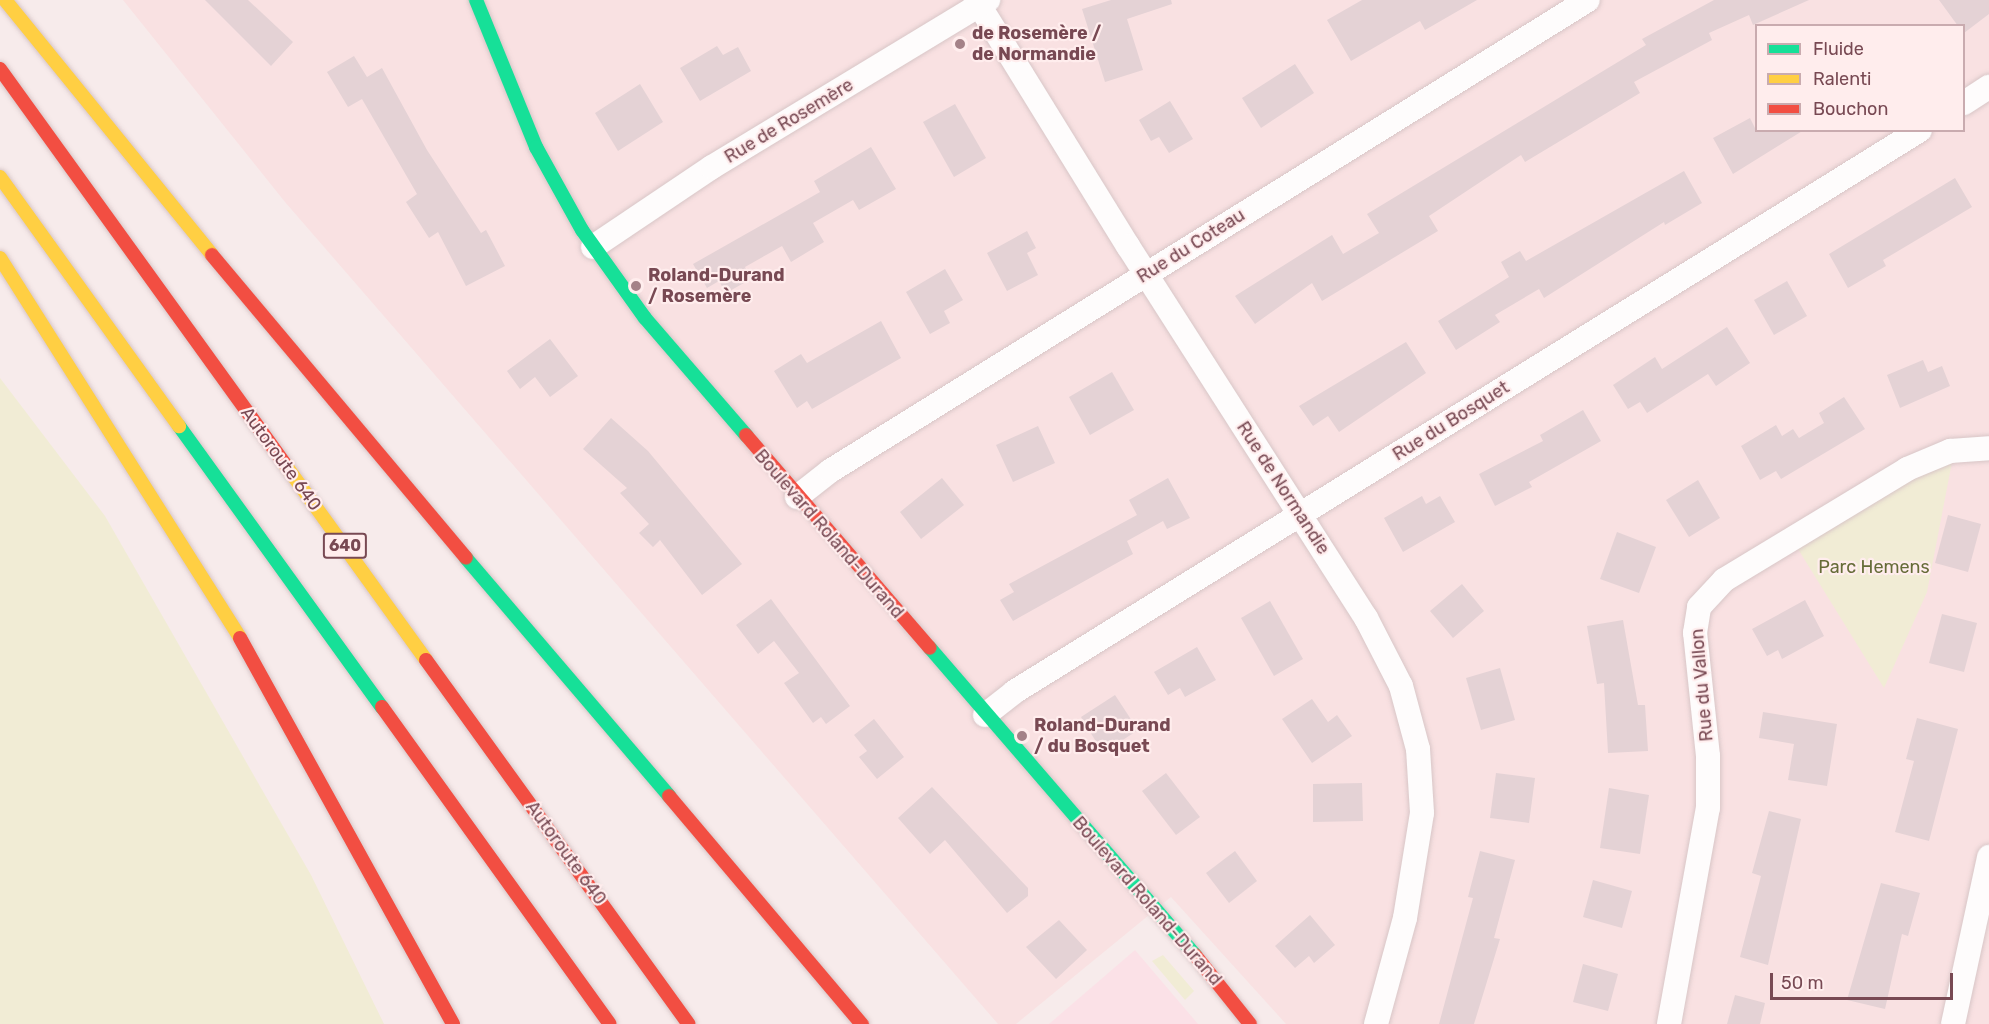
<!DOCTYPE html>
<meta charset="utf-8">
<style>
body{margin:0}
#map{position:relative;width:1989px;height:1024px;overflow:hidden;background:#f7ebeb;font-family:Rubik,sans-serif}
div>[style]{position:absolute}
.residential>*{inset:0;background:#f9e1e2}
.commercial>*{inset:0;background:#fbe1e7}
.green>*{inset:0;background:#f1ecd5}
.building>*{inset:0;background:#e4d2d5}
.roads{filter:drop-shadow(0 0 2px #d8c6c7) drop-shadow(0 0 2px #d8c6c7)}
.street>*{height:24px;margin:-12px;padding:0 12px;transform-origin:12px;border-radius:12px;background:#fefcfc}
.fast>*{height:14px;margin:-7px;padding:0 7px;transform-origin:7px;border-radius:7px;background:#16e098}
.slow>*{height:14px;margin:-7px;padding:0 7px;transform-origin:7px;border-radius:7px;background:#ffcf43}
.jam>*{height:14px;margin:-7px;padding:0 7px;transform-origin:7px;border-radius:7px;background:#f24e42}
.dots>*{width:16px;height:16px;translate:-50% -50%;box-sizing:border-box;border:3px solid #ffeded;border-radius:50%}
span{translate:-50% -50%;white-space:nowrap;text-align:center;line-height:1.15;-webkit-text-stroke:4.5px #ffeded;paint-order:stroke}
.shield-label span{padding:2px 4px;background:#ffeded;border:2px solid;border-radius:4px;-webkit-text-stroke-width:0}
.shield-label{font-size:16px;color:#784953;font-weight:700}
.poi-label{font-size:18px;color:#784953;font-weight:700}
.left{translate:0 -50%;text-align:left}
.street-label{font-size:18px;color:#784953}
.park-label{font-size:18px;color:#666c38}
.legend{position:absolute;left:1755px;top:24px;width:210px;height:108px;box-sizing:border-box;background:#ffeded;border:2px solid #c9abaf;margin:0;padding:8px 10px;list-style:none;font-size:18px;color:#784953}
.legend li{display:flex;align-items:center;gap:12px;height:30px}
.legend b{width:30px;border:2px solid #c9abaf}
.scale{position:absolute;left:1770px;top:973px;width:183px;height:27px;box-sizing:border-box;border:3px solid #784953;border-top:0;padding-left:8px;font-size:18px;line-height:21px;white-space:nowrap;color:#784953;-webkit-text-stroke:4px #ffeded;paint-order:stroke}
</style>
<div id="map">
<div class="residential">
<div style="clip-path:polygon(evenodd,123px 0,1989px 0,1989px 1024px,1286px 1024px,1171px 897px,1016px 1024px,998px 1024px,285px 202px,123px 0,1756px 26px,1964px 26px,1964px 130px,1756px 130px,1756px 26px)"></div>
</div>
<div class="commercial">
<div style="clip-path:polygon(1135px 950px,1198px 1024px,1049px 1024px)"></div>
</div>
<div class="green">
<div style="clip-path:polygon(0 378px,105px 516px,311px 875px,384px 1024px,0 1024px)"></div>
<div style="clip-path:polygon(1952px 462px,1927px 592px,1884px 688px,1798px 549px,1907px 482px)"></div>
<div style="clip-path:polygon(1163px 955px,1194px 991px,1185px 1000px,1152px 961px)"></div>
</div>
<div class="building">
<div style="clip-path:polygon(205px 0,248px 0,293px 42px,271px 66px)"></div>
<div style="clip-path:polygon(1111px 0,1171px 0,1172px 4px,1127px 19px,1143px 70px,1105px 82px,1082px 9px)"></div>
<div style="clip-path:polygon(1362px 0,1477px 0,1425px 30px,1420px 21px,1351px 61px,1327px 20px)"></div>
<div style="clip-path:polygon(1714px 0,1809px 0,1753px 25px,1749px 15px,1709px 33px,1712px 40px,1634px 82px,1640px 93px,1525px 162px,1521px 155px,1429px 216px,1438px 231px,1322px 301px,1312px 283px,1255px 324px,1235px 296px,1332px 235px,1343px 254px,1379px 233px,1367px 214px,1646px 45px,1642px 39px)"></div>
<div style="clip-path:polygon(1939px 0,1989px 0,1989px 14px,1964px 33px,1964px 26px,1958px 26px)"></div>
<div style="clip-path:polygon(717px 46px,723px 55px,738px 47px,751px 71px,700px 101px,680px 68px)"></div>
<div style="clip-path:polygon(354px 56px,367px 77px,382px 68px,427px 150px,481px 233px,486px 230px,505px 266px,466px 286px,438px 232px,429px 238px,406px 202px,417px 194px,362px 99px,348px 107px,327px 72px)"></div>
<div style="clip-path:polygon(1295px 64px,1314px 93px,1261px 128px,1242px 98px)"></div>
<div style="clip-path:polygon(640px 84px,663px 122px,618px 151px,595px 113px)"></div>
<div style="clip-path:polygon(1170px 101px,1193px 139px,1169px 153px,1159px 137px,1151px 141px,1139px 120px)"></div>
<div style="clip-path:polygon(955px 104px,986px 158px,954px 177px,923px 122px)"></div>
<div style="clip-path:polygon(1750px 118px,1756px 130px,1804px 130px,1733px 174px,1713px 138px)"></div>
<div style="clip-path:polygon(871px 147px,896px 189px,859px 210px,853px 200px,813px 223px,824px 242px,791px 262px,782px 246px,745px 267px,751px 279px,726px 293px,719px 281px,707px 288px,693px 264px,820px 192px,814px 181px)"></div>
<div style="clip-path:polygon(1684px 171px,1702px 203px,1665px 225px,1664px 222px,1544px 298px,1539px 289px,1495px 315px,1500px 322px,1456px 350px,1438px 321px,1509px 277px,1501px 262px,1520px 251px,1526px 261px)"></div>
<div style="clip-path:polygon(1955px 178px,1972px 207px,1883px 260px,1886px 266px,1848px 288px,1829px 254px)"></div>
<div style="clip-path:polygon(1027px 231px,1036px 248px,1027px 253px,1038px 275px,1007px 291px,987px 253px)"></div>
<div style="clip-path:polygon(945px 269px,963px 300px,944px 311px,950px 323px,930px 334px,906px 292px)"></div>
<div style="clip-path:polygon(1787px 281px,1807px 316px,1774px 335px,1754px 300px)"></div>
<div style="clip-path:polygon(881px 321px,901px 358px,812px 409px,807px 401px,797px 408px,774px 371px,801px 354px,807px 363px)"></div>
<div style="clip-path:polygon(1727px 327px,1750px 363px,1716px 386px,1708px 374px,1647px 413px,1640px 402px,1628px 409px,1613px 385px,1655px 357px,1662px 369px)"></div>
<div style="clip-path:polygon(550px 339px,578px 376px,550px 397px,535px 377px,520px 389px,507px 371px)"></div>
<div style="clip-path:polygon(1406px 342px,1426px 373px,1339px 432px,1328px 416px,1313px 426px,1299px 406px)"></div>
<div style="clip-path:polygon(1923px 360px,1928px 372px,1942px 366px,1950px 386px,1900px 408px,1887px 375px)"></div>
<div style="clip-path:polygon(1112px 372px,1134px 410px,1090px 435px,1069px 397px)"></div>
<div style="clip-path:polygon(1844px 397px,1865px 429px,1781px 479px,1776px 471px,1760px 480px,1741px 446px,1776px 425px,1782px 436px,1793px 429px,1799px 438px,1824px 423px,1819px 413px)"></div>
<div style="clip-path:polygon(1583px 410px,1601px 441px,1529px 482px,1532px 487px,1495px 506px,1479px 474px,1543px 441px,1540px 435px)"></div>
<div style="clip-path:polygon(611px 418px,648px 451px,742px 564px,702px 595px,660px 540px,653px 547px,639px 533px,649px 524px,620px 493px,627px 488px,583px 449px)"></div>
<div style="clip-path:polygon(1038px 426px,1055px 463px,1013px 482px,996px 445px)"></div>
<div style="clip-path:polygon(942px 478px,964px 505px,921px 539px,900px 512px)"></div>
<div style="clip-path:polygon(1168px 478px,1190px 518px,1167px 529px,1163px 521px,1127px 541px,1133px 554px,1013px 621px,1000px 600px,1014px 592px,1009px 584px,1137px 515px,1129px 500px)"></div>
<div style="clip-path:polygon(1698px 480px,1720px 518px,1689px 537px,1666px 500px)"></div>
<div style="clip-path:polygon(1422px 496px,1426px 504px,1440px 496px,1455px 522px,1403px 552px,1384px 518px)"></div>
<div style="clip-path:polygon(1948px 515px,1981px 524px,1968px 572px,1935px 563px)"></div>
<div style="clip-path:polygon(1617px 532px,1656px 547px,1639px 593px,1600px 579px)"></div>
<div style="clip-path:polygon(1462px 584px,1484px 611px,1453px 638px,1430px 611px)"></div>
<div style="clip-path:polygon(771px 599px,850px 706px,826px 724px,821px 717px,813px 723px,784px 683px,799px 673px,774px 641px,758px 654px,736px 625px)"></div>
<div style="clip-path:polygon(1805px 600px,1824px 636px,1782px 659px,1778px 650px,1767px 656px,1752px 629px)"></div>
<div style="clip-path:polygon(1270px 601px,1303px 659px,1274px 676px,1241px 618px)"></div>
<div style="clip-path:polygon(1942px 614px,1977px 623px,1964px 672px,1929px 663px)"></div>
<div style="clip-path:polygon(1623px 620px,1638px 705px,1645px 705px,1648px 751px,1608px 753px,1604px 683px,1597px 684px,1587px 626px)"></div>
<div style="clip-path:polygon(1197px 647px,1216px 680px,1185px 697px,1180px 688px,1168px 695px,1154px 672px)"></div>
<div style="clip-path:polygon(1500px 668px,1515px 720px,1481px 730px,1466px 678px)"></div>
<div style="clip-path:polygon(1115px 695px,1138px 730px,1103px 753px,1081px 717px)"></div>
<div style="clip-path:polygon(1312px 699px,1328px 722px,1337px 715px,1352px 736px,1312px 763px,1282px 719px)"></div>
<div style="clip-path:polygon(1763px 712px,1837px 724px,1827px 786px,1788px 780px,1794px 744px,1759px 738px)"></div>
<div style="clip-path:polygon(1917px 718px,1958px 729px,1929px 841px,1895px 832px,1914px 761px,1906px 759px)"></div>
<div style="clip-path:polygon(874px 719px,904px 757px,877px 779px,859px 757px,867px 751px,854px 735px)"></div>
<div style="clip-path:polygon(1166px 773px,1200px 817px,1176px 835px,1142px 791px)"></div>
<div style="clip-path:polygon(1496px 773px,1535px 778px,1529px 823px,1490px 818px)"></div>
<div style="clip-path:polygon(1362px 783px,1363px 821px,1313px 822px,1313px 784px)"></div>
<div style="clip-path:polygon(932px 787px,1028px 888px,1028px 896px,1007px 913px,945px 840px,930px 854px,898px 818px)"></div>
<div style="clip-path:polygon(1609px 788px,1649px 795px,1640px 854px,1600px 848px)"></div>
<div style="clip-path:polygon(1769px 811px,1801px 819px,1768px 965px,1740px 957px,1761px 876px,1752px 873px)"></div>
<div style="clip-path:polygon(1235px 851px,1257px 881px,1229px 903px,1206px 873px)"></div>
<div style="clip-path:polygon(1480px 851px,1515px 860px,1494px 938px,1500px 939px,1474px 1024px,1439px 1024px,1473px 898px,1468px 897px)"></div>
<div style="clip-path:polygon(1593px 880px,1632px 891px,1622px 928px,1583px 917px)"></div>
<div style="clip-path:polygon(1881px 883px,1920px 893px,1908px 936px,1902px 934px,1885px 1009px,1847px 1000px)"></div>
<div style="clip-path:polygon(1310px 915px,1335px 945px,1314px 963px,1309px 956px,1295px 968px,1275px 946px)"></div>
<div style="clip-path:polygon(1059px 920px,1087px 950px,1056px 979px,1026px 947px)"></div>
<div style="clip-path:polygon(1583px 964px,1618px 974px,1608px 1011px,1573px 1002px)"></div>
<div style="clip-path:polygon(1735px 995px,1765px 1003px,1760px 1024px,1727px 1024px)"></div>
</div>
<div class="roads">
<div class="street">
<div style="left:976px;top:0;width:289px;rotate:58.3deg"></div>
<div style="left:1128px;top:246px;width:442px;rotate:57.4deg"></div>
<div style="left:1366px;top:618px;width:76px;rotate:62.8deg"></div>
<div style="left:1401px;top:686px;width:65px;rotate:74.9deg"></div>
<div style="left:1418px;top:749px;width:64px;rotate:86.4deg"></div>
<div style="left:1422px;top:813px;width:106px;rotate:99.2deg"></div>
<div style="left:1405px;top:918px;width:110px;rotate:105.3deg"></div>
<div style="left:1964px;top:103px;width:30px;rotate:-33deg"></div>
<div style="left:593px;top:247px;width:143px;rotate:-33.9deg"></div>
<div style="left:712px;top:167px;width:323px;rotate:-31.2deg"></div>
<div style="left:797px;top:497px;width:42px;rotate:-38.2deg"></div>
<div style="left:830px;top:471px;width:892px;rotate:-31.86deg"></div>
<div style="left:985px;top:715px;width:37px;rotate:-38deg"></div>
<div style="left:1014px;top:692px;width:1066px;rotate:-31.81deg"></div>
<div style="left:1669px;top:1024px;width:219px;rotate:-79.8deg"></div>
<div style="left:1708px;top:808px;width:52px;rotate:-90deg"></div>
<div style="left:1708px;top:756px;width:124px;rotate:-96deg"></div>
<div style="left:1695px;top:633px;width:26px;rotate:-81deg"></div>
<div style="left:1699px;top:607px;width:37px;rotate:-47deg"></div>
<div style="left:1724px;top:580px;width:214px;rotate:-31.2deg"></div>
<div style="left:1907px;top:469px;width:47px;rotate:-22.7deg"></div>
<div style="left:1950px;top:451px;width:39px;rotate:-4deg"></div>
<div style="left:1953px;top:1024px;width:171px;rotate:-77.8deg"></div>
</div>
<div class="fast">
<div style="left:476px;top:0;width:159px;rotate:67.8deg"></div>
<div style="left:536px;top:147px;width:95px;rotate:61deg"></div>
<div style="left:582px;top:230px;width:108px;rotate:54.4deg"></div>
<div style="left:645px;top:318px;width:155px;rotate:49.2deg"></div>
<div style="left:179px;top:426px;width:347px;rotate:54.2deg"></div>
<div style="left:466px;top:558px;width:313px;rotate:49.5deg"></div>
<div style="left:930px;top:648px;width:406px;rotate:49.2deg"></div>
</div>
<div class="slow">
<div style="left:5px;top:0;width:328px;rotate:50.9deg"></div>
<div style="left:0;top:177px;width:307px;rotate:54.3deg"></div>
<div style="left:0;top:258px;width:449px;rotate:57.7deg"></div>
<div style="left:284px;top:463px;width:243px;rotate:54.2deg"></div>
</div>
<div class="jam">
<div style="left:0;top:69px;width:486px;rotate:54.2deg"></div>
<div style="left:212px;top:255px;width:395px;rotate:50deg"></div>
<div style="left:746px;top:435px;width:281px;rotate:49.2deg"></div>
<div style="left:240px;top:638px;width:441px;rotate:61.1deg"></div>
<div style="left:426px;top:660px;width:449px;rotate:54.2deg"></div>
<div style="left:382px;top:707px;width:390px;rotate:54.3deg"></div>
<div style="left:669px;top:796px;width:299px;rotate:49.8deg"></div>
<div style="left:1195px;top:955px;width:88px;rotate:51.4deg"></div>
</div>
</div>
<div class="dots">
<div style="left:960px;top:44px;background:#a48288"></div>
<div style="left:636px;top:286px;background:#a48288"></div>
<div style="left:1022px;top:736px;background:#a48288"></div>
</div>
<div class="shield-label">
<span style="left:345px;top:546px">640</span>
</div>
<div class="poi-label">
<span class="left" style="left:972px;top:44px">de Rosemère /<br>de Normandie</span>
<span class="left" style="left:648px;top:286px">Roland-Durand<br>/ Rosemère</span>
<span class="left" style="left:1034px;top:736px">Roland-Durand<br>/ du Bosquet</span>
</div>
<div class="street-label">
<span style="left:789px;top:121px;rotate:-31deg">Rue de Rosemère</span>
<span style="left:1191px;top:246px;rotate:-32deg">Rue du Coteau</span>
<span style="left:1451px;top:421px;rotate:-32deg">Rue du Bosquet</span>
<span style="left:281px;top:459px;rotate:54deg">Autoroute 640</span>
<span style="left:1283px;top:488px;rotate:57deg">Rue de Normandie</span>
<span style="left:829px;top:534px;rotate:49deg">Boulevard Roland-Durand</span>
<span style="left:1702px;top:685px;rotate:-95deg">Rue du Vallon</span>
<span style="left:566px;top:853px;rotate:54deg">Autoroute 640</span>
<span style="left:1147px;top:901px;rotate:49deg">Boulevard Roland-Durand</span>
</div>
<div class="park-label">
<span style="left:1874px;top:567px">Parc Hemens</span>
</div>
<ul class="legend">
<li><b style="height:8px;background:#16e098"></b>Fluide</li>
<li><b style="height:8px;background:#ffcf43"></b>Ralenti</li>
<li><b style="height:8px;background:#f24e42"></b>Bouchon</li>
</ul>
<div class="scale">50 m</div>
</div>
